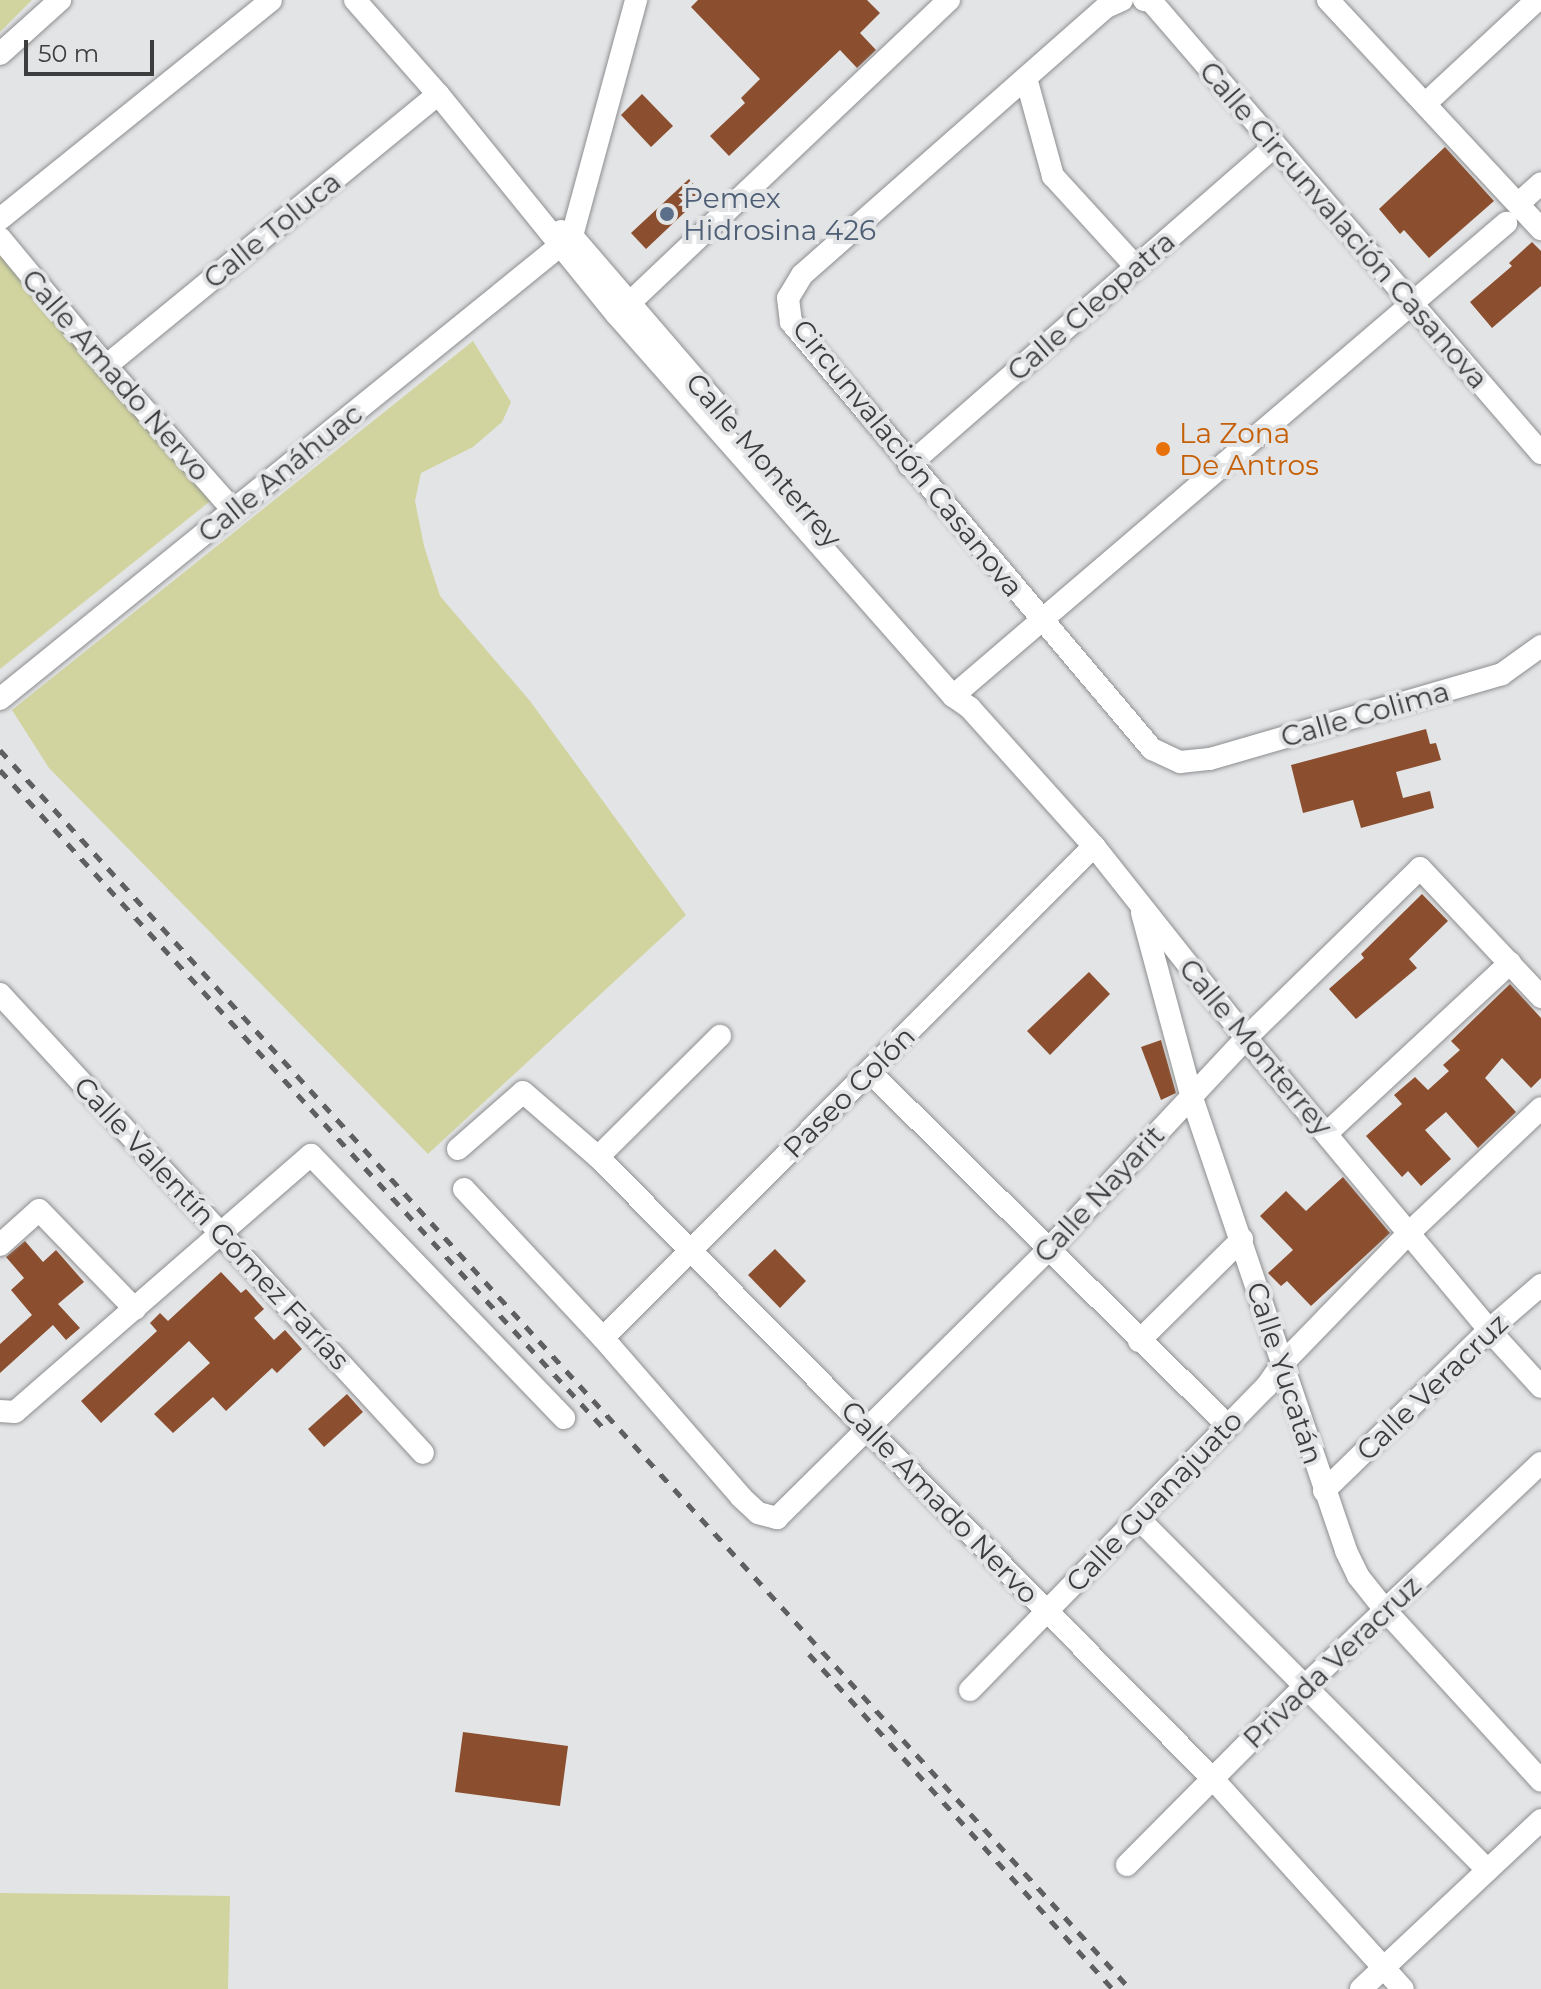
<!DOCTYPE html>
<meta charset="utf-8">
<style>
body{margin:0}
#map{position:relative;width:1541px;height:1989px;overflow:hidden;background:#e3e4e6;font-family:Montserrat,sans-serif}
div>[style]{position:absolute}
.green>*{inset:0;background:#d1d49e}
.building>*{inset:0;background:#8b4e2e}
.roads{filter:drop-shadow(0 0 2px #8d8e90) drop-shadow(0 0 2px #8d8e90)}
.minor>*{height:22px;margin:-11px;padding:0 11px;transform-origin:11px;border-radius:11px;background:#fff}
.rail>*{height:5px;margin-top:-2.5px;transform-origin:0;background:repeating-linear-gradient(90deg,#5f5f61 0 10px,transparent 0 20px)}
.dots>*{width:22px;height:22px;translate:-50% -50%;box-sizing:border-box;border:4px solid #e3e4e6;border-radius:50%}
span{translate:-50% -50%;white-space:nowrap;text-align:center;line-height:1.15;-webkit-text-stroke:8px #e3e4e6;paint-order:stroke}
.service-label{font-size:28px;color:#4e5e75}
.left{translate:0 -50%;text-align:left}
.street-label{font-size:28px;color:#3d3d3e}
.food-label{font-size:28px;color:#c56008}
.scale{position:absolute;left:24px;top:40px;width:130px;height:36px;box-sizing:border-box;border:4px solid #3d3d3e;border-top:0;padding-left:10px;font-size:24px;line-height:28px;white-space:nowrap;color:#3d3d3e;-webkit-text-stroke:6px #e3e4e6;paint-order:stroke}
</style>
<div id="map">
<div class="green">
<div style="clip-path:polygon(0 0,32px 0,0 32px)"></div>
<div style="clip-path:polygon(0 251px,219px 494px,0 669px)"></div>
<div style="clip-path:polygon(473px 341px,511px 402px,502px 422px,473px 447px,421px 473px,415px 501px,424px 546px,440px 596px,530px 701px,686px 915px,428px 1154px,49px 768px,12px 710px)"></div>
<div style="clip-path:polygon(0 1893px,230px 1896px,228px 1989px,0 1989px)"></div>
</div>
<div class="building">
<div style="clip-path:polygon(698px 0,867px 0,880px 13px,860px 33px,876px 50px,857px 68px,840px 50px,729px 156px,710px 136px,745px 103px,741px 98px,760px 79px,691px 7px)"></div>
<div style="clip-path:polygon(642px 94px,673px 126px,651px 147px,621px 115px)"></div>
<div style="clip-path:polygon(1445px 147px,1494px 201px,1429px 258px,1404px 230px,1400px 234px,1379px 209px)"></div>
<div style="clip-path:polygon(689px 179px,703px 195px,646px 249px,631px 233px)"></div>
<div style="clip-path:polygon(1532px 242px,1541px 251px,1541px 286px,1492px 328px,1470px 302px,1512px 266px,1509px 263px)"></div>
<div style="clip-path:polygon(1426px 729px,1430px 744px,1436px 743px,1441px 760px,1396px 772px,1403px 798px,1430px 791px,1434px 808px,1361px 828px,1353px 800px,1303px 813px,1291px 765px)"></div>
<div style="clip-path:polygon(1422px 894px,1448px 921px,1409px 959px,1417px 968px,1356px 1019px,1329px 989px,1364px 958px,1361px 954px)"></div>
<div style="clip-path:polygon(1089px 972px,1110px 994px,1050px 1055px,1027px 1031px)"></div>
<div style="clip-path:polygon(1510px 984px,1541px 1018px,1541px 1078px,1531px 1088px,1502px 1058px,1485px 1078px,1516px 1112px,1478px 1148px,1446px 1112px,1425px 1130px,1451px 1159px,1421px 1186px,1408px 1171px,1402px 1177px,1366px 1136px,1402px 1104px,1394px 1095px,1415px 1077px,1428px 1090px,1449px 1071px,1443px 1065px,1460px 1050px,1451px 1041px)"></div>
<div style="clip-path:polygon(1161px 1040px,1176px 1093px,1161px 1100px,1141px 1047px)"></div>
<div style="clip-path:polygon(1343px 1177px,1390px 1233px,1311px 1306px,1287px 1281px,1281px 1286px,1268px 1273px,1293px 1250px,1260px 1216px,1286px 1191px,1306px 1211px)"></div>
<div style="clip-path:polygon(25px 1241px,43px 1262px,56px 1250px,84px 1282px,58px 1304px,80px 1328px,66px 1340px,53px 1325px,0 1373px,0 1344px,32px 1315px,11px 1290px,24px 1278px,6px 1257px)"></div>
<div style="clip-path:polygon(775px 1249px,806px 1281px,780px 1308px,748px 1275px)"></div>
<div style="clip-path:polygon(221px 1272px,241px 1293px,246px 1289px,264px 1309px,254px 1318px,274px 1340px,285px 1330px,302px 1349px,277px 1373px,272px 1368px,226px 1411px,213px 1397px,173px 1433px,154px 1414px,210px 1363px,189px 1341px,101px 1423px,81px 1401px,157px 1331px,150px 1323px,160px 1313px,168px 1321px)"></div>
<div style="clip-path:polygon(347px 1394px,363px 1412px,324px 1447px,308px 1429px)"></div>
<div style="clip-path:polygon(463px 1732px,568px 1746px,560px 1806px,455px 1792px)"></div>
</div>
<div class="roads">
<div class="minor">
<div style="left:355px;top:0;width:125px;rotate:48.6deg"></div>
<div style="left:438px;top:94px;width:284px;rotate:51deg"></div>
<div style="left:617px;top:315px;width:508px;rotate:48.59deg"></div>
<div style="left:953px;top:696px;width:21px;rotate:35deg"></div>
<div style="left:970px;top:708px;width:186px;rotate:48.1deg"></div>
<div style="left:1094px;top:846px;width:245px;rotate:51.6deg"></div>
<div style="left:1246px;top:1038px;width:380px;rotate:50.2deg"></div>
<div style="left:1489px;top:1330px;width:77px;rotate:47.6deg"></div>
<div style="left:1122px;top:0;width:17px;rotate:156deg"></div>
<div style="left:1106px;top:7px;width:405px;rotate:138.6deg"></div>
<div style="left:802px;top:275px;width:27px;rotate:121deg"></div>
<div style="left:788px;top:298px;width:24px;rotate:83deg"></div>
<div style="left:791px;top:322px;width:559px;rotate:49.79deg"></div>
<div style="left:1152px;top:749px;width:31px;rotate:25deg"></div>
<div style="left:1180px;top:762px;width:30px;rotate:-6deg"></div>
<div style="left:1210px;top:759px;width:304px;rotate:-16.2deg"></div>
<div style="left:1502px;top:674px;width:48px;rotate:-35.7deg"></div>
<div style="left:1144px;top:0;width:7px;rotate:8deg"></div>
<div style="left:1151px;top:1px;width:597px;rotate:49.21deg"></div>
<div style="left:1328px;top:0;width:313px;rotate:47.1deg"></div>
<div style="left:0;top:54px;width:81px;rotate:-42deg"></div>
<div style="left:1026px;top:78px;width:102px;rotate:74.6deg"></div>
<div style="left:1053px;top:176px;width:123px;rotate:47.6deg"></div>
<div style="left:1425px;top:104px;width:153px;rotate:-42.9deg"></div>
<div style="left:1518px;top:204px;width:31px;rotate:-42deg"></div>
<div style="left:0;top:219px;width:348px;rotate:-38.9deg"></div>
<div style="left:561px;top:231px;width:12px;rotate:24deg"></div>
<div style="left:572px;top:236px;width:233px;rotate:49.3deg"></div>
<div style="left:0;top:238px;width:166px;rotate:50.4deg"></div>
<div style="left:106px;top:366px;width:192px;rotate:48.6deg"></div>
<div style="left:619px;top:313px;width:455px;rotate:-43.5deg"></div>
<div style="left:106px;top:366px;width:429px;rotate:-39.3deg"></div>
<div style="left:909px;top:465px;width:483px;rotate:-41.1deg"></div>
<div style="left:953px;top:696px;width:728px;rotate:-40.54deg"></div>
<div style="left:0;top:699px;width:736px;rotate:-38.99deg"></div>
<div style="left:572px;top:236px;width:245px;rotate:-74.8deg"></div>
<div style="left:1142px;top:913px;width:188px;rotate:74.9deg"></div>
<div style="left:1191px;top:1095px;width:482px;rotate:71.2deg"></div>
<div style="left:1346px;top:1551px;width:28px;rotate:64deg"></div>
<div style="left:1358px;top:1576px;width:43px;rotate:51.5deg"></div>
<div style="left:1385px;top:1610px;width:231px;rotate:47.6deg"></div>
<div style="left:0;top:994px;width:624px;rotate:47.34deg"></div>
<div style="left:869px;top:1071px;width:505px;rotate:44.68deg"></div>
<div style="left:1327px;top:1133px;width:250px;rotate:-42.9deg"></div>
<div style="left:458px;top:1149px;width:86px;rotate:-41.2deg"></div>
<div style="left:523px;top:1092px;width:99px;rotate:40.9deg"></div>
<div style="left:598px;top:1157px;width:875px;rotate:45.32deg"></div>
<div style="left:1213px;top:1779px;width:283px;rotate:47.9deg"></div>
<div style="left:598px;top:1157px;width:172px;rotate:-44.8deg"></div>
<div style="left:464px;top:1189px;width:204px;rotate:47deg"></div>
<div style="left:603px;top:1338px;width:211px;rotate:49deg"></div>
<div style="left:741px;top:1497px;width:23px;rotate:43deg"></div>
<div style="left:758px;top:1513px;width:20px;rotate:15deg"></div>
<div style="left:777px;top:1518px;width:380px;rotate:-44.7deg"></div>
<div style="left:1047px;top:1251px;width:291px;rotate:-46.9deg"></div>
<div style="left:1246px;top:1038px;width:243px;rotate:-44.3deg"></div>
<div style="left:1420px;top:868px;width:177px;rotate:46.8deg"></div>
<div style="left:0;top:1245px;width:52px;rotate:-41.9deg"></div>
<div style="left:39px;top:1210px;width:138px;rotate:45.9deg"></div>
<div style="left:603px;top:1338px;width:695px;rotate:-45.06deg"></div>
<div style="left:1139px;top:1341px;width:145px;rotate:-44.7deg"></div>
<div style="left:0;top:1411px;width:15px;rotate:4deg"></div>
<div style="left:15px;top:1412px;width:392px;rotate:-41deg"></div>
<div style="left:311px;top:1155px;width:365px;rotate:46.1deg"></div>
<div style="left:1324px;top:1491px;width:231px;rotate:-44.3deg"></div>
<div style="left:1489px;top:1330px;width:69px;rotate:-40.9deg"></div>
<div style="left:1138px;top:1518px;width:496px;rotate:45.2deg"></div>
<div style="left:970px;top:1690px;width:424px;rotate:-45.7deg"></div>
<div style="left:1266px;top:1387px;width:28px;rotate:-55deg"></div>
<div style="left:1282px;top:1364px;width:184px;rotate:-45.9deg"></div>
<div style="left:1410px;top:1232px;width:180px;rotate:-43.4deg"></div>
<div style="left:1127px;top:1865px;width:254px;rotate:-45.2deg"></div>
<div style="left:1306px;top:1685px;width:323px;rotate:-43.4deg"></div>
<div style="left:1361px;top:1989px;width:247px;rotate:-43.2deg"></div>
</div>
</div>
<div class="rail">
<div style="left:0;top:750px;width:1677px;rotate:47.63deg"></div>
<div style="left:0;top:770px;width:898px;rotate:47.48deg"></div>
<div style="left:809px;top:1654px;width:452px;rotate:47.8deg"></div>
</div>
<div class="dots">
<div style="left:667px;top:214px;background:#5c6f8a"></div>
<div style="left:1163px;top:449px;background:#e8710a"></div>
</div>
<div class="service-label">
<span class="left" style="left:683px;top:214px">Pemex<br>Hidrosina 426</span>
</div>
<div class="street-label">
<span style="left:1344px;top:225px;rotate:49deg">Calle Circunvalación Casanova</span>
<span style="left:272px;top:230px;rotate:-39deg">Calle Toluca</span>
<span style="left:1091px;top:306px;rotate:-41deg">Calle Cleopatra</span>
<span style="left:116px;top:375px;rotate:49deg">Calle Amado Nervo</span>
<span style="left:908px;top:458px;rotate:51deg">Circunvalación Casanova</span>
<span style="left:764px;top:460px;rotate:49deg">Calle Monterrey</span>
<span style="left:280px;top:473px;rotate:-39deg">Calle Anáhuac</span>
<span style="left:1365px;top:714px;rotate:-16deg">Calle Colima</span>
<span style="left:1256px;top:1047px;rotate:50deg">Calle Monterrey</span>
<span style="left:849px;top:1092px;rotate:-45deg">Paseo Colón</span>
<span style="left:1099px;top:1194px;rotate:-47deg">Calle Nayarit</span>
<span style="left:212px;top:1223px;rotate:47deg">Calle Valentín Gómez Farías</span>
<span style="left:1285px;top:1373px;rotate:72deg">Calle Yucatán</span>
<span style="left:1432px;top:1387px;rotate:-44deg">Calle Veracruz</span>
<span style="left:1154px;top:1501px;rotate:-46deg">Calle Guanajuato</span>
<span style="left:940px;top:1502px;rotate:46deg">Calle Amado Nervo</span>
<span style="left:1332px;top:1662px;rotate:-44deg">Privada Veracruz</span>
</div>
<div class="food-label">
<span class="left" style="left:1179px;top:449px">La Zona<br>De Antros</span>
</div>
<div class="scale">50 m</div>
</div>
